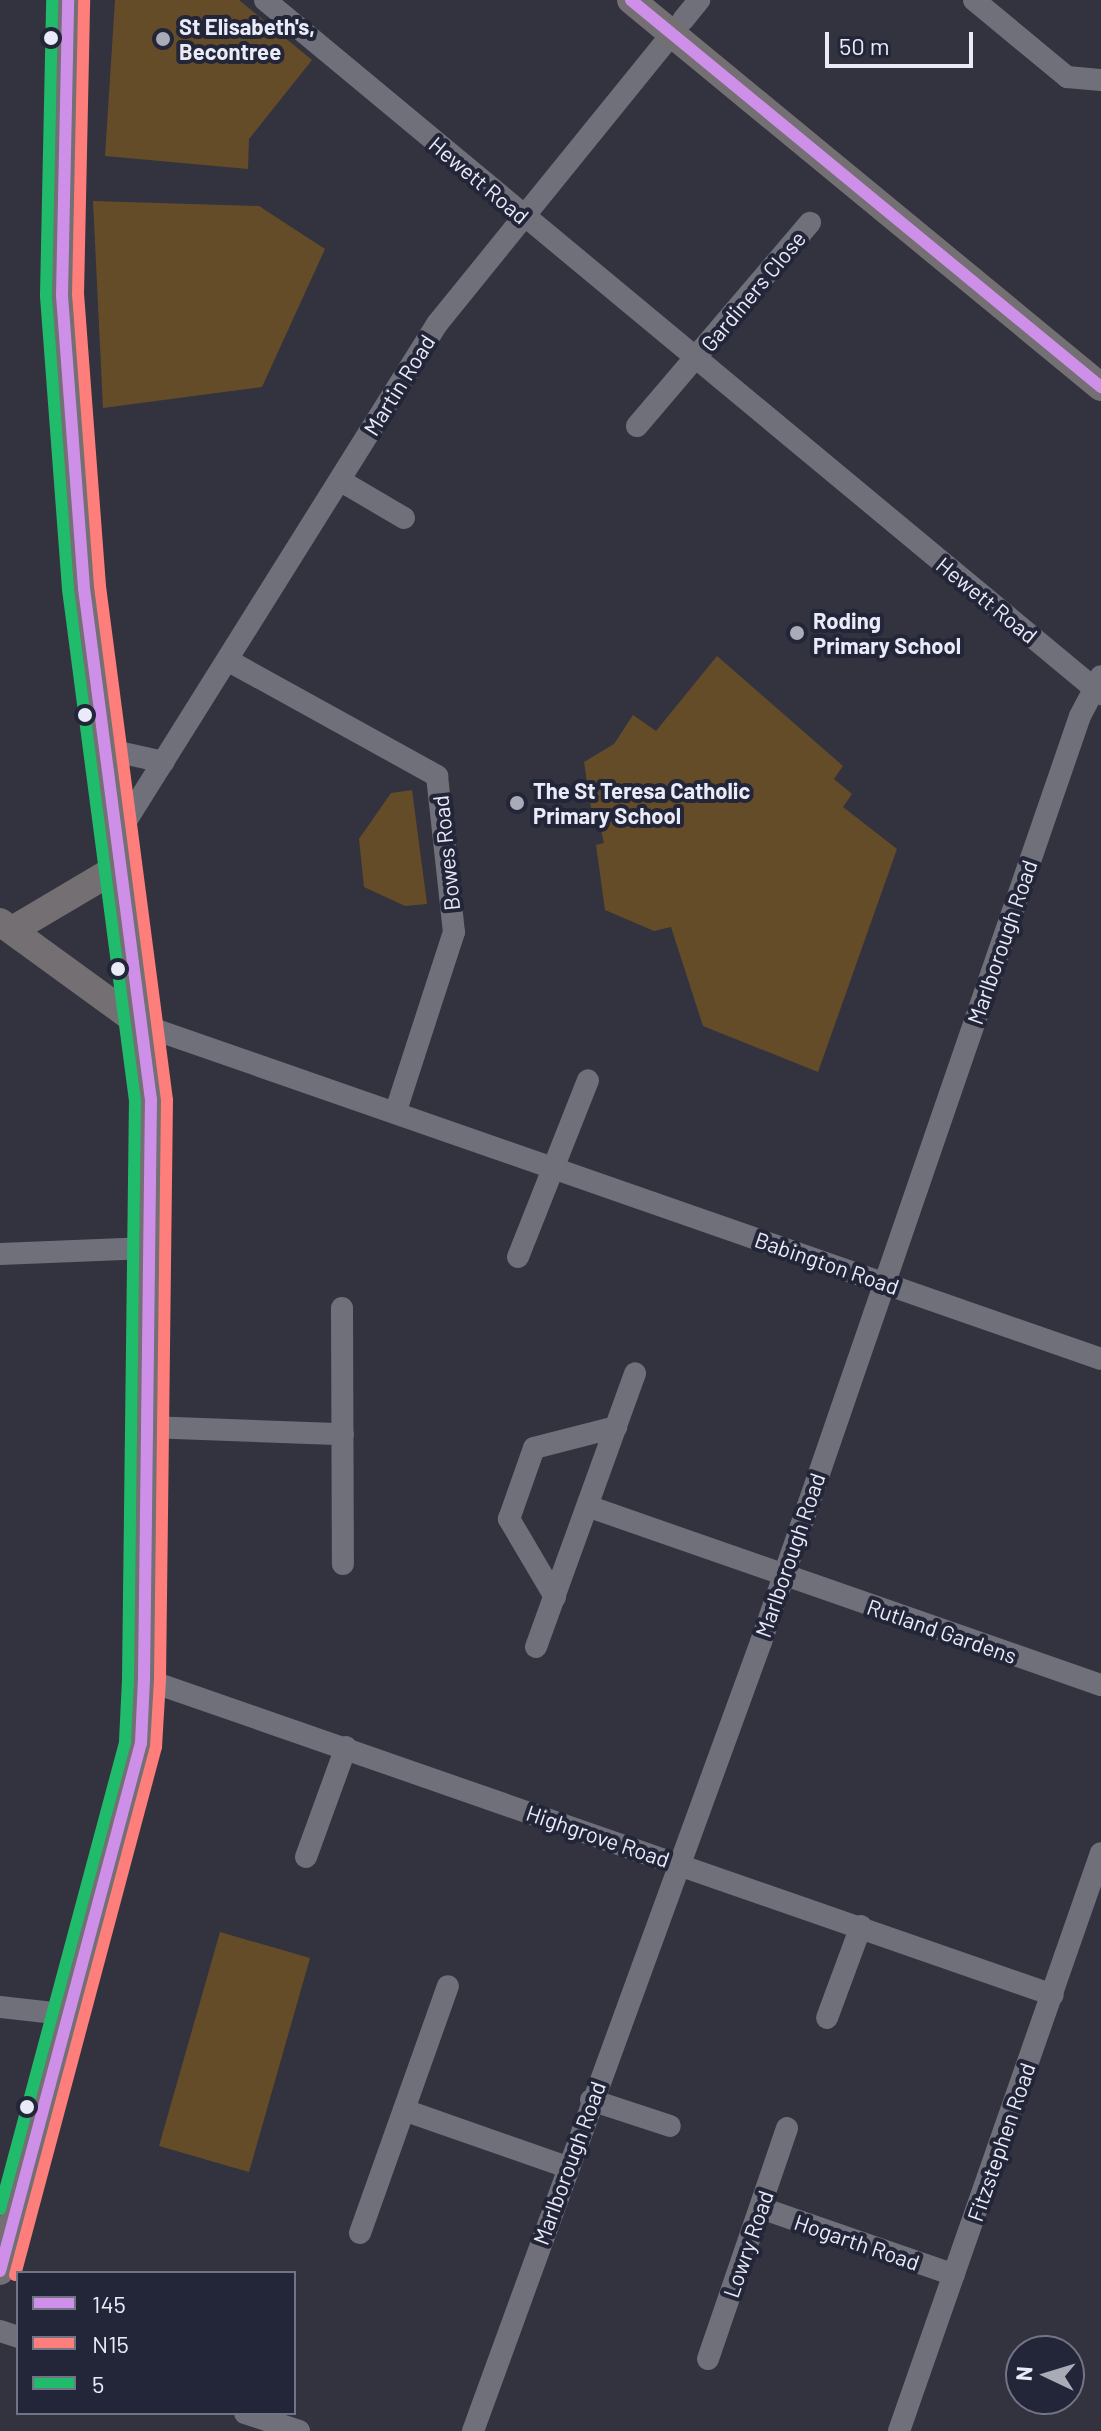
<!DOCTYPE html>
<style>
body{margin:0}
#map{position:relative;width:1101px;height:2431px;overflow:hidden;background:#32333e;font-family:Barlow,sans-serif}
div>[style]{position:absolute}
.green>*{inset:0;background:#654c28}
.minor>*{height:22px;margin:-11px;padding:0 11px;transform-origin:11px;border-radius:11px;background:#6f707a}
.major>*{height:28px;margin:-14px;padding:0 14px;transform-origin:14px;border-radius:14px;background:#736f72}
.bus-1>*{height:12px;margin:-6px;padding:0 6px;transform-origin:6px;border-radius:6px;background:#ce8fe9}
.bus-2>*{height:12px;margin:-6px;padding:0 6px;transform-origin:6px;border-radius:6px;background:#fd7e7b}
.bus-3>*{height:12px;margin:-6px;padding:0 6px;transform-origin:6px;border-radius:6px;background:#20bc6c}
.dots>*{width:22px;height:22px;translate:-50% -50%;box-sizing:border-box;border:4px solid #232539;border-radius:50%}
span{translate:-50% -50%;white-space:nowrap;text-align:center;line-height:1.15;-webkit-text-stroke:8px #232539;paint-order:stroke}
.poi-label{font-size:22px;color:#e9ebf8;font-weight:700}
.left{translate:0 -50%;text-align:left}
.street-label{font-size:22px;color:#e9ebf8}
.legend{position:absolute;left:16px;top:2271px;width:280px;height:144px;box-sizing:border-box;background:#232539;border:2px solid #727485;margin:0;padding:10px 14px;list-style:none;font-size:24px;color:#e9ebf8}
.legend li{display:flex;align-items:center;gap:16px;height:40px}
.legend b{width:40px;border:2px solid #727485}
.north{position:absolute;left:1005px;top:2335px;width:80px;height:80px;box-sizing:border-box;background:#232539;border:2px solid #727485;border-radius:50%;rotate:274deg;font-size:22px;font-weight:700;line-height:32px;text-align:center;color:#e9ebf8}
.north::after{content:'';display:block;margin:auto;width:28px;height:36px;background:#a9abb7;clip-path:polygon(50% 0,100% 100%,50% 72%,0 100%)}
.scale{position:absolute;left:825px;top:32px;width:148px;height:36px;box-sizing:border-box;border:4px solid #e9ebf8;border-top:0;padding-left:10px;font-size:24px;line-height:28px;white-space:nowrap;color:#e9ebf8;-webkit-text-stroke:6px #232539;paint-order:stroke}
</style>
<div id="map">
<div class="green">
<div style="clip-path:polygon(115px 0,239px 0,312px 60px,249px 139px,248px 169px,105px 156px)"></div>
<div style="clip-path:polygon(93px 201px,259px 206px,325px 249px,262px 387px,103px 408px)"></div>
<div style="clip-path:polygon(717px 656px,843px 766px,834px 779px,852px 794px,843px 807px,897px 849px,818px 1072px,703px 1026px,671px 927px,654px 931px,605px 910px,596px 845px,604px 843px,600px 826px,594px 827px,584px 762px,614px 744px,633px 715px,656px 731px)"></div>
<div style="clip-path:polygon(412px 790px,427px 904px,405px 906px,364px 887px,359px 839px,391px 793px)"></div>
<div style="clip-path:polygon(220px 1932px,310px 1958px,249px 2172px,159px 2146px)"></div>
</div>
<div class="minor">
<div style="left:265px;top:0;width:1087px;rotate:39.7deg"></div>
<div style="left:974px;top:0;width:121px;rotate:39.6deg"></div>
<div style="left:1067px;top:77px;width:34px;rotate:5deg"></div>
<div style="left:683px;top:20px;width:26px;rotate:-51deg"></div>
<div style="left:637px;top:426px;width:267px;rotate:-49.6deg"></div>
<div style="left:341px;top:481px;width:73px;rotate:30.4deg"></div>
<div style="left:229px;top:661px;width:238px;rotate:28.9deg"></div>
<div style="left:437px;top:776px;width:157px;rotate:83.8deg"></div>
<div style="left:454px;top:932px;width:188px;rotate:108deg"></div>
<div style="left:105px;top:749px;width:60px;rotate:12.4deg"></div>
<div style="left:116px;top:837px;width:605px;rotate:-57.96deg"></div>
<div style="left:437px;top:324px;width:373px;rotate:-51deg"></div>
<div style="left:142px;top:1025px;width:1015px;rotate:19.2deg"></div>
<div style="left:0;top:1254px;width:148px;rotate:-2.3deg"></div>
<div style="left:518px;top:1257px;width:190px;rotate:-68.4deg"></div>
<div style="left:342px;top:1308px;width:256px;rotate:89.8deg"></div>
<div style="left:148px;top:1427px;width:195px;rotate:2.1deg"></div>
<div style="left:590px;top:1507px;width:541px;rotate:19.21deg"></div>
<div style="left:555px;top:1597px;width:91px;rotate:-120.5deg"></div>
<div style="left:509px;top:1519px;width:75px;rotate:-70.6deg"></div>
<div style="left:534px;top:1448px;width:85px;rotate:-14.4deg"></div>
<div style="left:536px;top:1647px;width:291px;rotate:-70.1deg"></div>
<div style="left:144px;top:1679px;width:962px;rotate:19.17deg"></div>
<div style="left:306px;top:1857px;width:117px;rotate:-70deg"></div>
<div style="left:0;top:2007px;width:71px;rotate:6.4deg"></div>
<div style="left:827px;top:2018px;width:98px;rotate:-69.7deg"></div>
<div style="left:591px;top:2100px;width:83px;rotate:18.2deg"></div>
<div style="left:404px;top:2110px;width:173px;rotate:19.3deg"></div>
<div style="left:761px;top:2208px;width:204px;rotate:19.1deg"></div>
<div style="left:360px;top:2233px;width:262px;rotate:-70.4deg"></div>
<div style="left:0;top:2331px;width:19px;rotate:18deg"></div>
<div style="left:708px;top:2359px;width:244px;rotate:-71.1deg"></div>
<div style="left:245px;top:2413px;width:57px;rotate:18.4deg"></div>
<div style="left:473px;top:2431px;width:840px;rotate:-69.95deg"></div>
<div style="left:761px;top:1642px;width:979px;rotate:-70.99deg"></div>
<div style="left:1080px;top:716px;width:45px;rotate:-62.3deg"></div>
<div style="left:899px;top:2431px;width:612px;rotate:-70.74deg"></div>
</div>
<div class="major">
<div style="left:631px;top:0;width:609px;rotate:39.47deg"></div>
<div style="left:0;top:922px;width:175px;rotate:36deg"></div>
<div style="left:14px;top:929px;width:122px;rotate:-30.6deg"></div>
<div style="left:0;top:2271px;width:547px;rotate:-75.05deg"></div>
<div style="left:141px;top:1743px;width:64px;rotate:-87.3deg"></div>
<div style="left:144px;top:1679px;width:579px;rotate:-89.31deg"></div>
<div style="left:151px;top:1100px;width:516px;rotate:-97.46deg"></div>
<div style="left:84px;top:588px;width:294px;rotate:-94.3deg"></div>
<div style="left:62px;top:295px;width:295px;rotate:-88.8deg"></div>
</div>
<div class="bus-1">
<div style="left:631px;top:0;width:609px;rotate:39.47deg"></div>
<div style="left:0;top:2271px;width:547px;rotate:-75.05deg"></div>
<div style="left:141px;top:1743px;width:64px;rotate:-87.3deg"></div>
<div style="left:144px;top:1679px;width:579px;rotate:-89.31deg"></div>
<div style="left:151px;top:1100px;width:516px;rotate:-97.46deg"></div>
<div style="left:84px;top:588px;width:294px;rotate:-94.3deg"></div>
<div style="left:62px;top:295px;width:295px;rotate:-88.8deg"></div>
</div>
<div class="bus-2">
<div style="left:15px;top:2275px;width:547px;rotate:-75.05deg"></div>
<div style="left:156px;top:1747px;width:67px;rotate:-86.6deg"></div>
<div style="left:160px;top:1680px;width:580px;rotate:-89.31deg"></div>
<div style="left:167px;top:1100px;width:518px;rotate:-97.43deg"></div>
<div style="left:100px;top:586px;width:292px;rotate:-94.3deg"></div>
<div style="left:78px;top:295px;width:295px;rotate:-88.8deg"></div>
</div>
<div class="bus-3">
<div style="left:0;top:2209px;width:484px;rotate:-75deg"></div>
<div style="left:125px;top:1741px;width:62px;rotate:-87.2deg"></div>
<div style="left:128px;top:1679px;width:578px;rotate:-89.31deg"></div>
<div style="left:135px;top:1101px;width:516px;rotate:-97.46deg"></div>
<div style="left:68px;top:589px;width:295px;rotate:-94.3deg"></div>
<div style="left:46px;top:295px;width:295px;rotate:-88.8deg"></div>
</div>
<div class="dots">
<div style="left:51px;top:38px;background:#e9ebf8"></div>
<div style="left:163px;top:39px;background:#a9abb7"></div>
<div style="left:797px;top:633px;background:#a9abb7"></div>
<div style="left:85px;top:715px;background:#e9ebf8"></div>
<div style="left:517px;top:803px;background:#a9abb7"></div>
<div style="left:118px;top:969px;background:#e9ebf8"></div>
<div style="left:27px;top:2107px;background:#e9ebf8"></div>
</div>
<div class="poi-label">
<span class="left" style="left:179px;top:39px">St Elisabeth's,<br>Becontree</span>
<span class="left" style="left:813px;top:633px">Roding<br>Primary School</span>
<span class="left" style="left:533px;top:803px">The St Teresa Catholic<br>Primary School</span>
</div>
<div class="street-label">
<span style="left:479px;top:180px;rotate:40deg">Hewett Road</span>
<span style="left:753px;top:291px;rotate:-50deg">Gardiners Close</span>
<span style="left:399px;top:385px;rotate:-58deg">Martin Road</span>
<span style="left:987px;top:600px;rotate:39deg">Hewett Road</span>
<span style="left:446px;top:853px;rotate:-96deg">Bowes Road</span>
<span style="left:1002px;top:942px;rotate:-71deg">Marlborough Road</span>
<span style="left:827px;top:1263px;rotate:19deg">Babington Road</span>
<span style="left:790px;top:1555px;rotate:-71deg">Marlborough Road</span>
<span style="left:942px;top:1631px;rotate:19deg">Rutland Gardens</span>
<span style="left:598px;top:1836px;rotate:19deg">Highgrove Road</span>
<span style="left:1001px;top:2142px;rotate:-71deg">Fitzstephen Road</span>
<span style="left:569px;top:2163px;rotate:-70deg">Marlborough Road</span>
<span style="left:857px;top:2242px;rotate:19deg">Hogarth Road</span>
<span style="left:748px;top:2244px;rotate:-71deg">Lowry Road</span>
</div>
<ul class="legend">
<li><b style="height:10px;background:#ce8fe9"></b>145</li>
<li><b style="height:10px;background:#fd7e7b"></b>N15</li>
<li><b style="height:10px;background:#20bc6c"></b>5</li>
</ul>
<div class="north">N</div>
<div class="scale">50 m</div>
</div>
